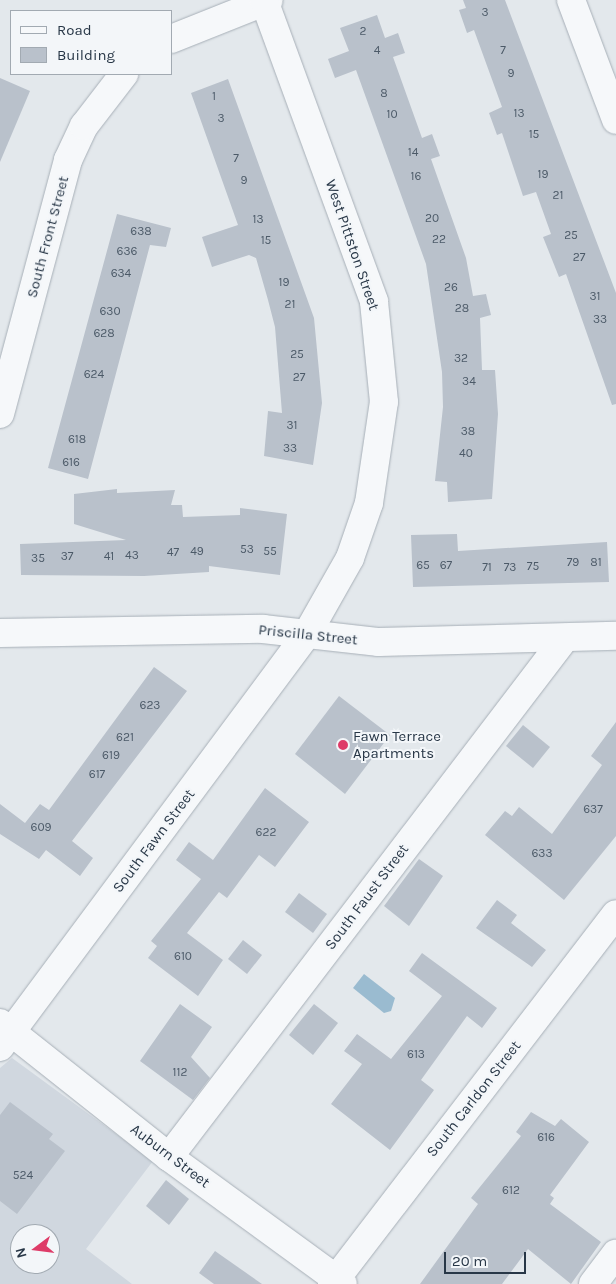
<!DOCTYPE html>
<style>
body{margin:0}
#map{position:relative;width:616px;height:1284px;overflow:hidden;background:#e3e8ec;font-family:Karla,sans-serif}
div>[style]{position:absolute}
.built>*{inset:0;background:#d0d7df}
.water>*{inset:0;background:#9abbd0}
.building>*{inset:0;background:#b9c1cb}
.roads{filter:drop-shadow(0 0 1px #a7afb7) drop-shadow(0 0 1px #a7afb7)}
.minor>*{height:28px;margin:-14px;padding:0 14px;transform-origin:14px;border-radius:14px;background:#f6f8fa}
.dots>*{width:14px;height:14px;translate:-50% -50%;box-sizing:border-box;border:2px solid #f3f6f9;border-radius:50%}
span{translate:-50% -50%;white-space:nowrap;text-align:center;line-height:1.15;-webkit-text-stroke:4px #f3f6f9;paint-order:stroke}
.number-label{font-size:12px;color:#4c5a68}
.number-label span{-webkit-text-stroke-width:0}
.street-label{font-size:15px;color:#283747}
.poi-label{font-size:15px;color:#283747}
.left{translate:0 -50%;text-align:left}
.legend{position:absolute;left:10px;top:10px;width:162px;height:65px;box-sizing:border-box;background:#f3f6f9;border:1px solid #a2aab2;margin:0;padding:6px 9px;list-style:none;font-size:15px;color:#283747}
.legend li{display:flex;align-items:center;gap:10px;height:25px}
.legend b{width:25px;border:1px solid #a2aab2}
.north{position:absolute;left:10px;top:1224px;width:50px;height:50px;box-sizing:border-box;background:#f3f6f9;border:1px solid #a2aab2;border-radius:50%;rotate:255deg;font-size:14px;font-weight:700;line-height:20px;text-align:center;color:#283747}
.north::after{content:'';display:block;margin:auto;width:18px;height:22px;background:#de3b68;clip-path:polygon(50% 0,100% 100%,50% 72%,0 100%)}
.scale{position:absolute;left:444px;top:1252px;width:82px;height:22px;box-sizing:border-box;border:2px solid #283747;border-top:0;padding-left:6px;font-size:15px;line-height:18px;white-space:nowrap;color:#283747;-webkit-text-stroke:4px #f3f6f9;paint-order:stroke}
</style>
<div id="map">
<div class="built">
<div style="clip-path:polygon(evenodd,12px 1058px,153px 1161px,86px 1249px,132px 1284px,0 1284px,0 1068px,12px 1058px,20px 1234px,50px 1234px,50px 1264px,20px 1264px,20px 1234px)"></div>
</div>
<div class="water">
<div style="clip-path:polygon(364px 974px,395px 998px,391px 1011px,384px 1013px,353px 988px)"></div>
</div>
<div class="building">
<div style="clip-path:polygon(463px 0,505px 0,616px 293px,616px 404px,612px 405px,566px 274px,559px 277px,543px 237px,551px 234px,536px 192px,523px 196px,502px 133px,497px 135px,489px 113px,502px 107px,474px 30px,467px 33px,459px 10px,466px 8px)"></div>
<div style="clip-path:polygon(377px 15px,385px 38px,398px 33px,405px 53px,393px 57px,422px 138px,432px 134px,440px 156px,431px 159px,466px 258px,473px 296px,486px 294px,491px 315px,480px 318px,482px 370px,495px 370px,498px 414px,492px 499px,448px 502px,447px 482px,435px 481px,443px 407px,442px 372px,426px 264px,356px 70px,335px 78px,328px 59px,349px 51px,340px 28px)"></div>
<div style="clip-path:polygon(0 78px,30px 91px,0 162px)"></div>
<div style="clip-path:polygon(228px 79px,314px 318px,322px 403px,313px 465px,264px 456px,268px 411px,282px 413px,275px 327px,268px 300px,256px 258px,249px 255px,212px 267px,202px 237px,238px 225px,191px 93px)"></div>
<div style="clip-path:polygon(117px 214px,171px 228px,166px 247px,150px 245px,88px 479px,48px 468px)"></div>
<div style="clip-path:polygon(117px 489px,117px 493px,175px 490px,171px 505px,182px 505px,183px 517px,240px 515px,240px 508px,287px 514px,280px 575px,209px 566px,209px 572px,144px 576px,21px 575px,20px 544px,126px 540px,74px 524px,74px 494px)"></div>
<div style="clip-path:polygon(457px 534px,458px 551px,607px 542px,609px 582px,413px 587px,411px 535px)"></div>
<div style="clip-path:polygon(154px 667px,187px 691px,72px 841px,93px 858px,80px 876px,46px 850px,39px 859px,0 834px,0 804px,25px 823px,40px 804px,49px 810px)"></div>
<div style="clip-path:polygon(339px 696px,390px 735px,345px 794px,295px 754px)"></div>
<div style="clip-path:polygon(616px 722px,616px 836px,564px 900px,485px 835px,505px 811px,512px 816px,519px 807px,552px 834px,602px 765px,591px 756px)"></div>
<div style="clip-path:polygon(523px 725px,550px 747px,533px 768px,506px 746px)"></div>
<div style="clip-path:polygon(265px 788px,309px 822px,275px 867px,259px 855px,227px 898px,219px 892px,187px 933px,223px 960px,198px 996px,148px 958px,157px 946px,151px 941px,201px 879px,176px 860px,189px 842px,213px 860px)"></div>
<div style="clip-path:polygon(419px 859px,443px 876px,409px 926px,384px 906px)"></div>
<div style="clip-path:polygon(299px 893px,327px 914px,313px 933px,285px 912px)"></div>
<div style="clip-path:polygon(497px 900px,517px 915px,511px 923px,546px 950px,532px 967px,476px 928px)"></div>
<div style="clip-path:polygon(243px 940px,262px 955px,247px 974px,228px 959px)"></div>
<div style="clip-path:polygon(422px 953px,497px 1008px,482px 1028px,467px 1016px,421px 1080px,434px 1090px,390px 1150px,331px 1104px,362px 1064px,344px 1051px,357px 1034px,391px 1059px,442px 996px,409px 971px)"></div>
<div style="clip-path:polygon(180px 1004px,212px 1027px,191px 1057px,210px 1078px,193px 1100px,140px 1061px)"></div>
<div style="clip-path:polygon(314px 1004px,338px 1023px,313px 1055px,289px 1035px)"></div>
<div style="clip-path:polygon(10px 1102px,53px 1134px,49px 1139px,65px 1151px,17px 1214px,0 1201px,0 1115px)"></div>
<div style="clip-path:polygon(531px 1112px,555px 1126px,561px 1119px,589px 1142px,550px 1195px,554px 1198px,550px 1204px,601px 1242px,571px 1284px,528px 1249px,502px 1284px,420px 1284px,478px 1204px,471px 1198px,521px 1136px,516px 1132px)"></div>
<div style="clip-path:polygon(166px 1180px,189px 1199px,169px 1225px,146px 1206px)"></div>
<div style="clip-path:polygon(215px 1251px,262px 1284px,214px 1284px,199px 1273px)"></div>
</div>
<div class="roads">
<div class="minor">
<div style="left:571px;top:0;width:128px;rotate:69.4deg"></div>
<div style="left:171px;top:39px;width:105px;rotate:-21.7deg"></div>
<div style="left:0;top:414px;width:263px;rotate:-75deg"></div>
<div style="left:68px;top:160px;width:38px;rotate:-65deg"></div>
<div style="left:84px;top:126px;width:66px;rotate:-52.4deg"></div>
<div style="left:0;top:633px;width:263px;rotate:-0.9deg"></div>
<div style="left:263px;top:629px;width:117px;rotate:6.4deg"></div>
<div style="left:379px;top:642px;width:237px;rotate:-1.5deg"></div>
<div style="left:0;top:1023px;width:216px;rotate:38.4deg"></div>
<div style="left:169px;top:1157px;width:215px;rotate:36.1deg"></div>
<div style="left:0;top:1047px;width:515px;rotate:-53.38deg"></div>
<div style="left:307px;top:634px;width:87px;rotate:-60.5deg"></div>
<div style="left:350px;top:558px;width:58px;rotate:-70.9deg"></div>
<div style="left:369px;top:503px;width:102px;rotate:-81.6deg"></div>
<div style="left:384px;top:402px;width:101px;rotate:-95.7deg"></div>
<div style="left:374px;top:301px;width:320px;rotate:-110.1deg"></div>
<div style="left:169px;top:1157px;width:653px;rotate:-52.66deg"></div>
<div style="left:332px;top:1284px;width:466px;rotate:-52.5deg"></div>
<div style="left:593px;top:1284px;width:38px;rotate:-53deg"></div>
</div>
</div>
<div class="dots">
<div style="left:343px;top:745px;background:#de3b68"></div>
</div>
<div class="number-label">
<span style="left:485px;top:13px">3</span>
<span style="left:363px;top:32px">2</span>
<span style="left:377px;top:51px">4</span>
<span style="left:503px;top:51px">7</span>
<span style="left:511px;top:74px">9</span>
<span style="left:384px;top:94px">8</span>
<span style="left:214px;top:97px">1</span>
<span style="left:519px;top:114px">13</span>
<span style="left:392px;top:115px">10</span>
<span style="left:221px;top:119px">3</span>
<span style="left:534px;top:135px">15</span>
<span style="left:413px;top:153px">14</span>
<span style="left:236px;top:159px">7</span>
<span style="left:543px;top:175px">19</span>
<span style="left:416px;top:177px">16</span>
<span style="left:244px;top:181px">9</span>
<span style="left:558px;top:196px">21</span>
<span style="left:432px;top:219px">20</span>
<span style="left:258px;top:220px">13</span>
<span style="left:141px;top:232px">638</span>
<span style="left:571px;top:236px">25</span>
<span style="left:439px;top:240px">22</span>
<span style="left:266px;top:241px">15</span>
<span style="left:127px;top:252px">636</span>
<span style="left:579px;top:258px">27</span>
<span style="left:121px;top:274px">634</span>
<span style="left:284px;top:283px">19</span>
<span style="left:451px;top:288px">26</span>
<span style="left:595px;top:297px">31</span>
<span style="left:290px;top:305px">21</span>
<span style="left:462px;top:309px">28</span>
<span style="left:110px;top:312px">630</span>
<span style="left:600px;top:320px">33</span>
<span style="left:104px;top:334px">628</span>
<span style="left:297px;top:355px">25</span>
<span style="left:461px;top:359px">32</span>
<span style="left:94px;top:375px">624</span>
<span style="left:299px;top:378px">27</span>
<span style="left:469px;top:382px">34</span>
<span style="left:292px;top:426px">31</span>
<span style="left:468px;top:432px">38</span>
<span style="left:77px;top:440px">618</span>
<span style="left:290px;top:449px">33</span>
<span style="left:466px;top:454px">40</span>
<span style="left:71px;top:463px">616</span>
<span style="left:247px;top:550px">53</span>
<span style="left:197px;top:552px">49</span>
<span style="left:270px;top:552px">55</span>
<span style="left:173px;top:553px">47</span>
<span style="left:132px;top:556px">43</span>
<span style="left:67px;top:557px">37</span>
<span style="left:109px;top:557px">41</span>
<span style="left:38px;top:559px">35</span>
<span style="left:573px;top:563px">79</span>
<span style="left:596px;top:563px">81</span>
<span style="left:423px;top:566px">65</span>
<span style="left:446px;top:566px">67</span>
<span style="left:533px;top:567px">75</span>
<span style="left:487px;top:568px">71</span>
<span style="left:510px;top:568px">73</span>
<span style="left:150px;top:706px">623</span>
<span style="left:125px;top:738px">621</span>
<span style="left:111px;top:756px">619</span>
<span style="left:97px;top:775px">617</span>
<span style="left:593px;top:810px">637</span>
<span style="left:41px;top:828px">609</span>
<span style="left:266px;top:833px">622</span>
<span style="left:542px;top:854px">633</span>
<span style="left:183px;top:957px">610</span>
<span style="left:416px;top:1055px">613</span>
<span style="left:180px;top:1073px">112</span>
<span style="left:546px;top:1138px">616</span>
<span style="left:23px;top:1176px">524</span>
<span style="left:511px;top:1191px">612</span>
</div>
<div class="street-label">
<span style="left:48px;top:237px;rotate:-75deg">South Front Street</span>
<span style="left:352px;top:245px;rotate:71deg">West Pittston Street</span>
<span style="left:308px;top:635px;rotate:6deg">Priscilla Street</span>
<span style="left:154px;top:841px;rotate:-53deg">South Fawn Street</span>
<span style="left:367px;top:897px;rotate:-53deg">South Faust Street</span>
<span style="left:474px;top:1099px;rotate:-52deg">South Carldon Street</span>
<span style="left:170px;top:1156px;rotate:37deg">Auburn Street</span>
</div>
<div class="poi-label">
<span class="left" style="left:353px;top:745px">Fawn Terrace<br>Apartments</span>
</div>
<ul class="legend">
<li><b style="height:6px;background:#f6f8fa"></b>Road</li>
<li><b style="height:14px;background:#b9c1cb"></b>Building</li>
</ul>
<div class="north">N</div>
<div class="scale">20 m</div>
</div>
